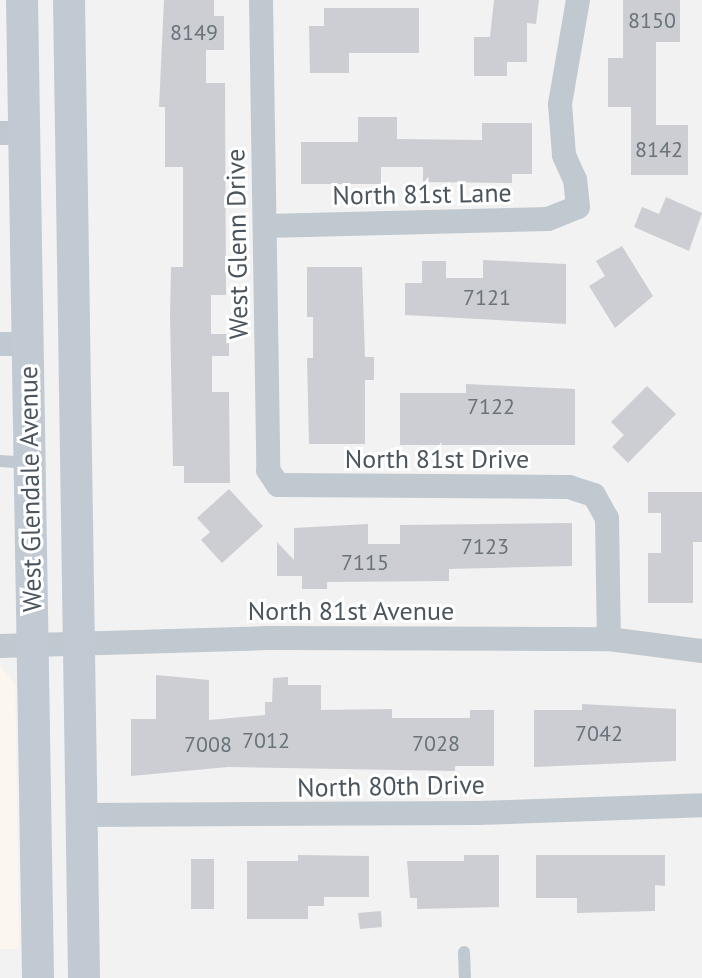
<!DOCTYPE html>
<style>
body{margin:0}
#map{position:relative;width:702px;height:978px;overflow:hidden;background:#f3f2f2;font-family:"PT Sans",sans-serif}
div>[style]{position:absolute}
.commercial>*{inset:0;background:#fcf7ee}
.building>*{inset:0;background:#ccced3}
.service>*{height:12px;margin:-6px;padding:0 6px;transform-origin:6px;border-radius:6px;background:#c0c9cf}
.minor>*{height:24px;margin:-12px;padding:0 12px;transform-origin:12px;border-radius:12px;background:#c0c9cf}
.secondary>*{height:32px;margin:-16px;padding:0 16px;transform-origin:16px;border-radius:16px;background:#c1cad3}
span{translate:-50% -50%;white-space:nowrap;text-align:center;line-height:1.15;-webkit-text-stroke:6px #fff;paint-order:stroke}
.number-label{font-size:22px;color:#6a737b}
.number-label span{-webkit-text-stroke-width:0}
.street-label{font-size:26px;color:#4a555e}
</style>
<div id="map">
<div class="commercial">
<div style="clip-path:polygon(0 666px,15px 684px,19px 949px,0 949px)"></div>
</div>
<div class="building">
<div style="clip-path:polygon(164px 0,214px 0,214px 16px,224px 16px,224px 50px,206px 50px,206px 83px,225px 83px,226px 295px,211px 295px,211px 334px,229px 334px,229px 356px,212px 356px,212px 392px,229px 392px,230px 483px,184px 483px,184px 466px,173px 466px,170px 316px,171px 267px,183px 267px,183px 167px,165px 167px,165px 107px,159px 107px)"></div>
<div style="clip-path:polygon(494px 0,539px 0,536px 24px,527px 23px,527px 62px,507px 62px,507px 76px,474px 76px,474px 37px,490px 37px)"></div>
<div style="clip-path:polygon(623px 0,680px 0,680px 42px,656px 42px,656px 125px,688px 125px,688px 175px,631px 175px,631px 107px,608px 107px,608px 58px,623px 58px)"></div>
<div style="clip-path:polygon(324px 8px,419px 8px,419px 53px,349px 53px,349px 73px,310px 73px,309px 26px,324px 26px)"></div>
<div style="clip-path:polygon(358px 117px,397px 117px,397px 139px,482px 140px,482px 123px,532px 123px,532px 174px,512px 174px,512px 183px,423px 182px,423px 167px,381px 167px,381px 184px,301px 184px,301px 142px,358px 142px)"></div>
<div style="clip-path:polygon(666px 197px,702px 213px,689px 251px,634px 227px,642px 207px,659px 214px)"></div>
<div style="clip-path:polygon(622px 246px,653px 296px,615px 328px,589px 286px,605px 276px,596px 261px)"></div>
<div style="clip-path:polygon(483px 260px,566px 264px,566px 324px,405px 315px,405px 283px,422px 283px,422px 261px,446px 261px,446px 278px,483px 278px)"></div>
<div style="clip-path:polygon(307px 267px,362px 267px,365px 357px,374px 357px,374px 380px,365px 380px,365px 444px,309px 444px,307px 358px,313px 358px,313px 317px,307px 317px)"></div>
<div style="clip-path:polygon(466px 384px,575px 389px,575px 445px,400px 445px,400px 393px,466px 393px)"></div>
<div style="clip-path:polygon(647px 386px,676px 414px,628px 463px,612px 447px,624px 435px,611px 422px)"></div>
<div style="clip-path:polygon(229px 489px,263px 526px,222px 563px,201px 540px,210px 532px,197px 518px)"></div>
<div style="clip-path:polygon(648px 492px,702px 492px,702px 542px,693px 542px,693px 603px,648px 603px,648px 553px,661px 553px,661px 513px,648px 513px)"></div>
<div style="clip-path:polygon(572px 523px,572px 566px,449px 569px,449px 581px,327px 582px,327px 589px,302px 589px,302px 576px,277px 576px,277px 542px,294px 560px,294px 528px,368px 524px,368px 544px,400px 544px,400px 525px)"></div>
<div style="clip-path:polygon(156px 675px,209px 680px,209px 720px,265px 715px,265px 702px,272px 702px,273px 678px,288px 677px,288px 685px,321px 685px,321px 710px,392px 709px,392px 718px,470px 718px,470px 710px,494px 710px,494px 766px,455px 766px,455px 771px,228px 767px,131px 776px,131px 719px,156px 719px)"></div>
<div style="clip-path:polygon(582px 704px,676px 709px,676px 761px,534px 767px,534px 710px,582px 710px)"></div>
<div style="clip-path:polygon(298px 855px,369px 856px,369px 897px,324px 897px,324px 906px,308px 906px,308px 919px,247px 919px,247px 861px,298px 861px)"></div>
<div style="clip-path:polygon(464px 855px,499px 855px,499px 907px,417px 909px,417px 898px,410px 898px,407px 861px,464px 861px)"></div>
<div style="clip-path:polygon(536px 855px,665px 855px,665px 886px,655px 885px,655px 911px,577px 913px,577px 898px,536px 898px)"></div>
<div style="clip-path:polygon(191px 859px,214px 859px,214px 909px,191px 909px)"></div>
<div style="clip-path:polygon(381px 911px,382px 927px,360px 929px,358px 913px)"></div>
</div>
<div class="service">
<div style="left:0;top:461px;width:29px;rotate:4deg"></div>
<div style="left:464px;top:952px;width:26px;rotate:88deg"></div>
</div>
<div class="minor">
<div style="left:261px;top:0;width:470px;rotate:89.1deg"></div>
<div style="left:268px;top:470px;width:18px;rotate:56deg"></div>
<div style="left:278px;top:485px;width:291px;rotate:0.4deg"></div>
<div style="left:569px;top:487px;width:26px;rotate:18deg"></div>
<div style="left:594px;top:495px;width:26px;rotate:61deg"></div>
<div style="left:607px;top:518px;width:121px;rotate:89.1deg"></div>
<div style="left:0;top:133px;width:24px"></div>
<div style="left:265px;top:226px;width:283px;rotate:-1.4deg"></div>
<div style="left:548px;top:219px;width:32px;rotate:-22deg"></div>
<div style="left:578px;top:207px;width:27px;rotate:-96deg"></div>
<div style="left:575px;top:180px;width:27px;rotate:-114deg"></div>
<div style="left:564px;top:155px;width:51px;rotate:-94.5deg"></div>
<div style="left:560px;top:104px;width:106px;rotate:-80.2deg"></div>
<div style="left:0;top:344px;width:27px"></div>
<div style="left:0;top:646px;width:268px;rotate:-1.7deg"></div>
<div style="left:268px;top:638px;width:341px;rotate:0.2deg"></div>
<div style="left:609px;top:639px;width:94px;rotate:7.4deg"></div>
<div style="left:81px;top:815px;width:397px;rotate:-0.3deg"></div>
<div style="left:478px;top:813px;width:224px;rotate:-2deg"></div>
</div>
<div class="secondary">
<div style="left:22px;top:0;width:978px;rotate:89.06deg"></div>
<div style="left:69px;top:0;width:978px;rotate:89.12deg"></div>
</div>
<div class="number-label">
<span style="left:652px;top:21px">8150</span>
<span style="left:194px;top:33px">8149</span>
<span style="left:659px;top:150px">8142</span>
<span style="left:487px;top:298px">7121</span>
<span style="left:491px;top:407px">7122</span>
<span style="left:485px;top:547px">7123</span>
<span style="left:365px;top:563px">7115</span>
<span style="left:599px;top:734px">7042</span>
<span style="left:266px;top:741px">7012</span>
<span style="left:436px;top:744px">7028</span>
<span style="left:208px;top:745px">7008</span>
</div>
<div class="street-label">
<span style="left:422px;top:194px;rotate:-1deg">North 81st Lane</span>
<span style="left:237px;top:244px;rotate:-91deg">West Glenn Drive</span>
<span style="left:437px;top:459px">North 81st Drive</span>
<span style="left:30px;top:489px;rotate:-91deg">West Glendale Avenue</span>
<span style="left:351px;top:611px">North 81st Avenue</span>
<span style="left:391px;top:786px;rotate:-1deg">North 80th Drive</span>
</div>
</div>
